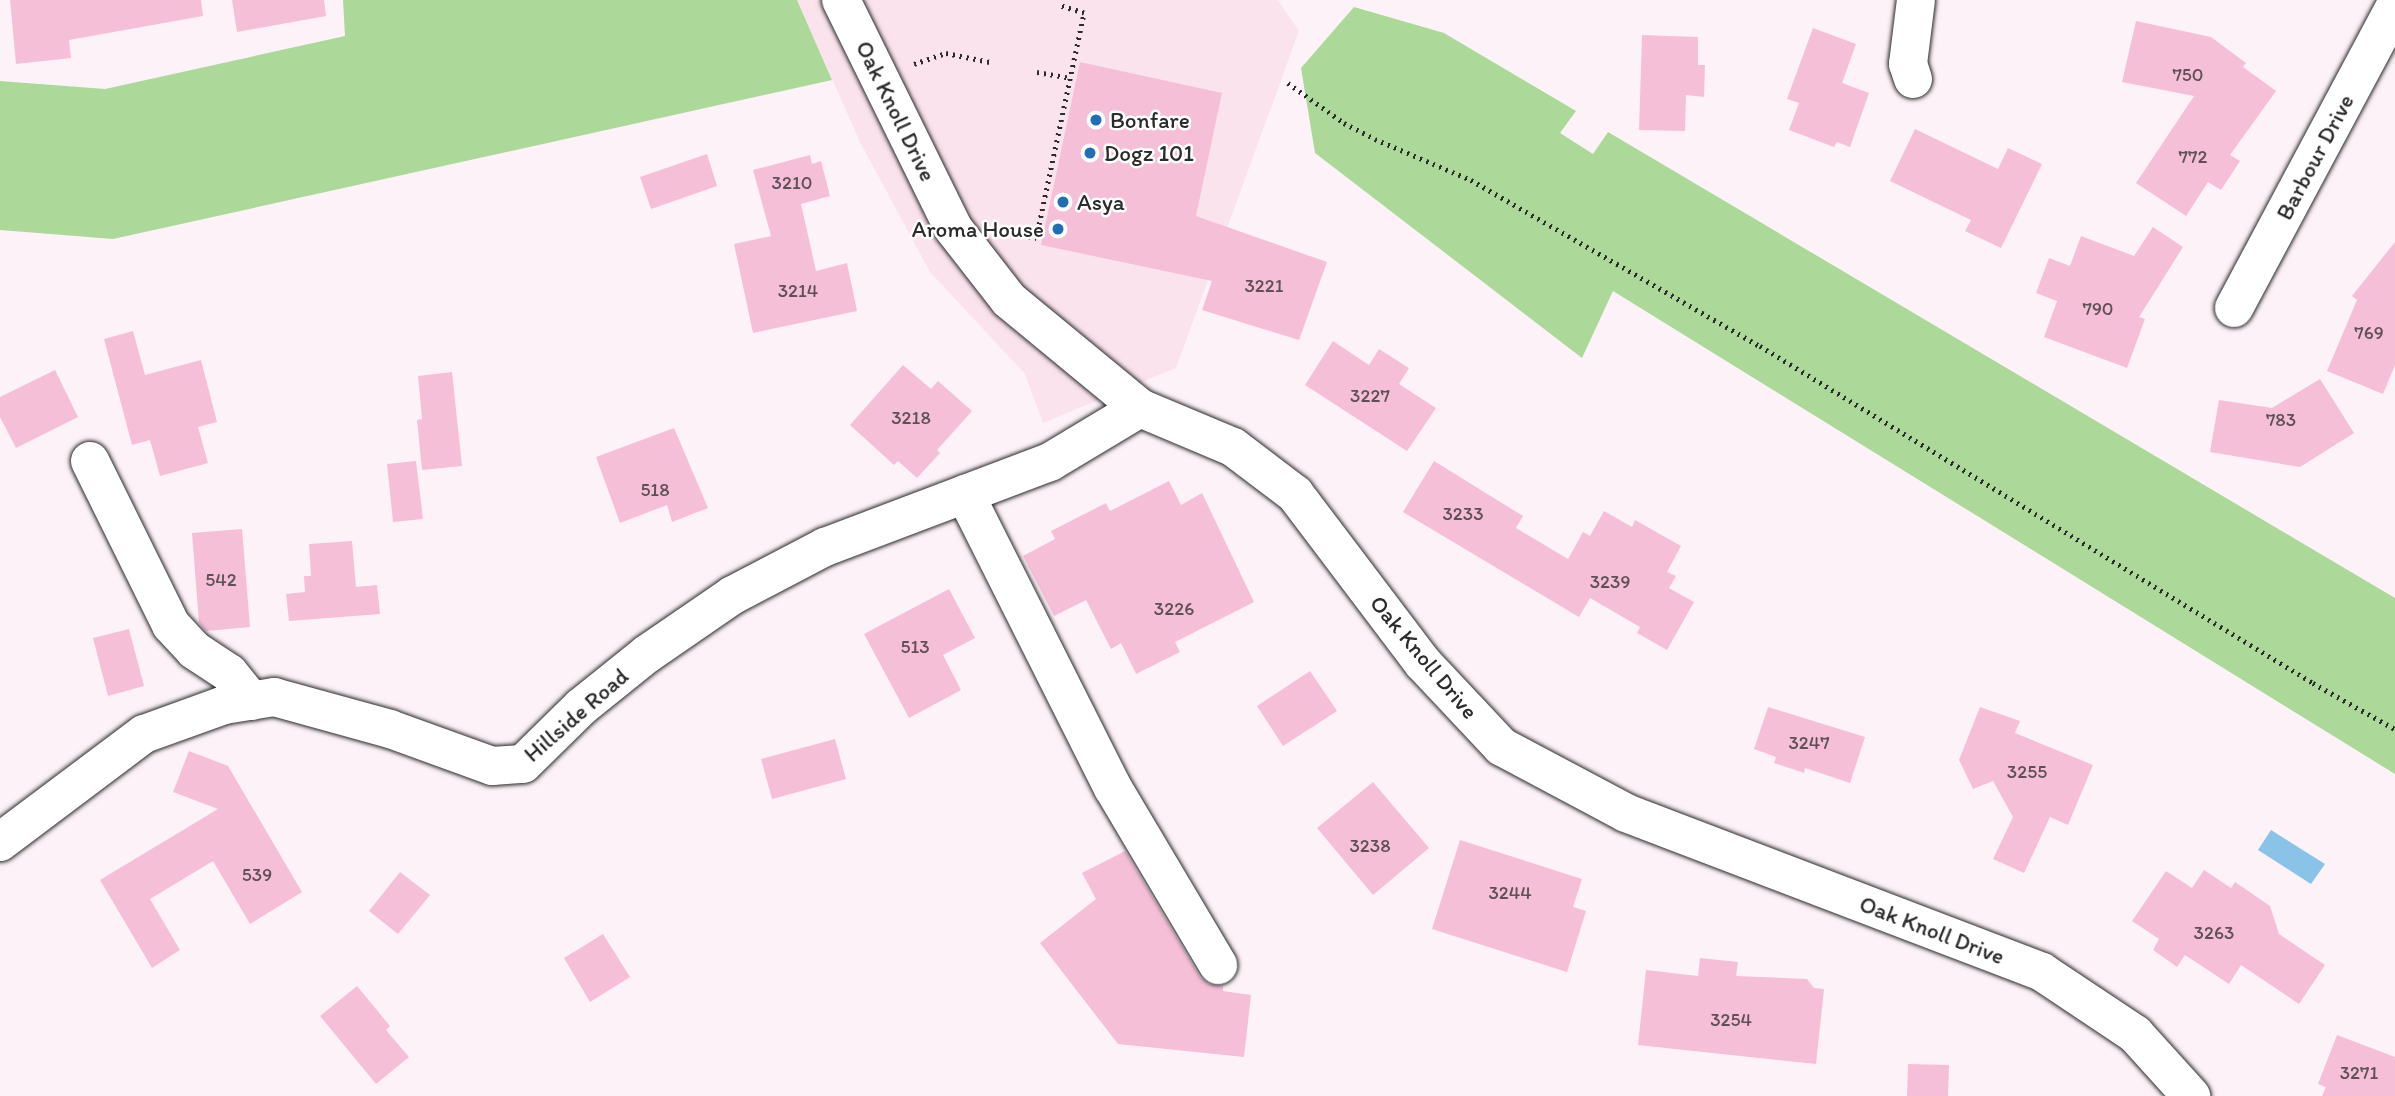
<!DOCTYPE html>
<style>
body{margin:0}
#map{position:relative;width:2395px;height:1096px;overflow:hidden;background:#fdf2f7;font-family:Itim,sans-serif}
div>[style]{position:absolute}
.built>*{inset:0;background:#fbe3ee}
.green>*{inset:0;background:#acd999}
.water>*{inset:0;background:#89c3e8}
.building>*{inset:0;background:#f6bfd8}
.path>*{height:4.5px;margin-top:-2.25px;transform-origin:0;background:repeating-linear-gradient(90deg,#2b2b2b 0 2px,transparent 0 7px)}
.roads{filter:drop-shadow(0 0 2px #2b2b2b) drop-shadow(0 0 2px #2b2b2b)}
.minor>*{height:38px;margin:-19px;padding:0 19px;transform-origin:19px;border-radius:19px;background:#fff}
.dots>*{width:19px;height:19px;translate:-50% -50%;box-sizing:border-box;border:4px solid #fff;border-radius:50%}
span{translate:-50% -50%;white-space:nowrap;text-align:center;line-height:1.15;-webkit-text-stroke:5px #fff;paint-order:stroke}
.number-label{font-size:19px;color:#5e5056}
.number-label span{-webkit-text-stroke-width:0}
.street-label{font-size:23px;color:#2b2b2b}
.poi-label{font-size:23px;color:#2b2b2b}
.left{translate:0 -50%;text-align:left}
.right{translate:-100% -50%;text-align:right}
</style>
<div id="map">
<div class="built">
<div style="clip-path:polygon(797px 0,1278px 0,1299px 31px,1176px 368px,1043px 423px,1025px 374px,930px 272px,860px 142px)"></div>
</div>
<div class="green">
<div style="clip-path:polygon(343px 0,797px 0,832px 80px,113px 239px,0 230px,0 81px,105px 89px,345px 36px)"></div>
<div style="clip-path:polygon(1354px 7px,1444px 33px,1576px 111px,1560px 133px,1593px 154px,1608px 132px,2395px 598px,2395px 774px,1613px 291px,1582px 358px,1315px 153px,1301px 68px)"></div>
</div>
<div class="water">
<div style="clip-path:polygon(2271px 830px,2325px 864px,2311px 884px,2258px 850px)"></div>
</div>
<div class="building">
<div style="clip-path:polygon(10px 0,201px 0,203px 16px,69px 40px,71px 58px,16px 64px)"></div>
<div style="clip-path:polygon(232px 0,324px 0,326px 16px,237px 32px)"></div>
<div style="clip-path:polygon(2136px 21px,2211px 37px,2246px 63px,2243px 67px,2276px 91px,2230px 155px,2240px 161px,2221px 190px,2208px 182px,2186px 216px,2136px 183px,2194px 96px,2122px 82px)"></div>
<div style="clip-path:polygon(1813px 28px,1856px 44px,1842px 83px,1869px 93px,1850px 147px,1837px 142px,1834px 147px,1789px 130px,1799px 103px,1787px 99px)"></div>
<div style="clip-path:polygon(1642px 35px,1698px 37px,1698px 65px,1705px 65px,1704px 97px,1686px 95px,1685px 131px,1639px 130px)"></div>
<div style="clip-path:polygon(1080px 62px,1222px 93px,1196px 216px,1327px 262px,1299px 340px,1202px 310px,1212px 281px,1041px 245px)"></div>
<div style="clip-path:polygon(1915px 129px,1998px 169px,2008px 148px,2042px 164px,2001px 248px,1965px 231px,1971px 220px,1890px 181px)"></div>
<div style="clip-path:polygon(707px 154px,717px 186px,651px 209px,640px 177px)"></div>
<div style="clip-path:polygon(810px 155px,812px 164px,821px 161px,830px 196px,801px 204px,816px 271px,847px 263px,857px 311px,753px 333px,734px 244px,771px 236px,753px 170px)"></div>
<div style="clip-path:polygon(2153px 227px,2183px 247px,2139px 317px,2145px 319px,2127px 368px,2044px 337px,2057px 301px,2036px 293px,2049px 258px,2070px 266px,2081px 236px,2134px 256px)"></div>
<div style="clip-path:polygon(2395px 242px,2395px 365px,2383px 394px,2327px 371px,2357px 300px,2352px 296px)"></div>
<div style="clip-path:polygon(133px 331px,145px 375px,201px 360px,217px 422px,198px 427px,208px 463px,160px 476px,150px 440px,132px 445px,104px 339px)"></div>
<div style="clip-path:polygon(1333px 341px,1369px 365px,1379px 349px,1409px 368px,1399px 384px,1436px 408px,1407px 451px,1305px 385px)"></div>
<div style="clip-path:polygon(903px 365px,931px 389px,938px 381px,972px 411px,937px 450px,940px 453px,917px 478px,898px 461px,894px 465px,850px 425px)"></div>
<div style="clip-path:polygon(55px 370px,78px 417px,16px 448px,0 417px,0 397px)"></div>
<div style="clip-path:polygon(452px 372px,462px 466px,422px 470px,417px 420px,422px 419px,418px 376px)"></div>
<div style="clip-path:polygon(2320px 379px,2354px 433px,2300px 467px,2210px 452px,2219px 400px,2272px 408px)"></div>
<div style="clip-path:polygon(674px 428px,708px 508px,672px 522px,667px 505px,620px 523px,596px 457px)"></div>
<div style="clip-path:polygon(416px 461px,423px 519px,393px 522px,387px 464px)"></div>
<div style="clip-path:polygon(1434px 461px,1523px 516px,1516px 528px,1568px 559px,1583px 532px,1590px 536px,1604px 511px,1632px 527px,1635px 520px,1681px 546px,1667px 572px,1676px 576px,1669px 588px,1694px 602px,1667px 650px,1637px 633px,1640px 627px,1590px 598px,1579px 617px,1403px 512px)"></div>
<div style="clip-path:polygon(1169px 481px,1181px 505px,1202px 493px,1254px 602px,1175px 642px,1180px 652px,1136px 674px,1121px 643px,1111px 649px,1086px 600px,1054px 616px,1023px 556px,1055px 539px,1051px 531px,1106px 503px,1110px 511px)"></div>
<div style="clip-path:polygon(242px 529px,250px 627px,206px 631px,199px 623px,192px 533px)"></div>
<div style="clip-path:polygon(352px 541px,356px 587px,377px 585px,380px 614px,289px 621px,286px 594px,305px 592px,304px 576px,311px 576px,309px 544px)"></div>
<div style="clip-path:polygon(949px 589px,975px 638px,943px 655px,961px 690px,909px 718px,864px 634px)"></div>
<div style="clip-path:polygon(129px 629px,144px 686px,108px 696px,93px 638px)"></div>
<div style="clip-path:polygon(1310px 671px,1337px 711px,1283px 746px,1257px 706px)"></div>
<div style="clip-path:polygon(1768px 707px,1865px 737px,1850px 783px,1805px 768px,1804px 773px,1774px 763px,1776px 757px,1754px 749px)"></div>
<div style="clip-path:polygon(1980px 707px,2020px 721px,2015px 733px,2093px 765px,2068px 825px,2050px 817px,2024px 873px,1993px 859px,2013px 817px,1993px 781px,1973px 789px,1959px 760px)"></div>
<div style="clip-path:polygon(835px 739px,846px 779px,772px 799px,761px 759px)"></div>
<div style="clip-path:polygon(189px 751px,228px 766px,302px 892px,250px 924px,213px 861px,150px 899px,180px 950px,152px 968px,100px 880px,218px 809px,173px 792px)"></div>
<div style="clip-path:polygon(1373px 782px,1429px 848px,1373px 895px,1317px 828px)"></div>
<div style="clip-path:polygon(1460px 840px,1582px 879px,1573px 907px,1586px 911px,1567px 972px,1432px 929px)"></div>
<div style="clip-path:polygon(1125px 851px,1200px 977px,1208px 984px,1223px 986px,1223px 991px,1251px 995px,1244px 1057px,1118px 1044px,1040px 943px,1096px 899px,1082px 873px)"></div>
<div style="clip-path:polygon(2204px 870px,2231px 888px,2235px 882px,2270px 906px,2279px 934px,2325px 965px,2299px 1004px,2241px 965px,2229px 984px,2185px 955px,2177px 967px,2153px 950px,2159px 939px,2132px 921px,2166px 871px,2192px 888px)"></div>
<div style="clip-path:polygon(400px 872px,430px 895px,398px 934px,369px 911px)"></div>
<div style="clip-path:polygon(603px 934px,630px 977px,590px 1002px,564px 958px)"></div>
<div style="clip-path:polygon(1700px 958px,1738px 962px,1736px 976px,1807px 979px,1814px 988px,1824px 989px,1816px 1064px,1638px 1045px,1646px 970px,1698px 976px)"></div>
<div style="clip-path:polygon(357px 986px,390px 1026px,386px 1030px,409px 1057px,376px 1084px,320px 1016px)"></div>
<div style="clip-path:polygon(2337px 1035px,2395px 1057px,2395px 1096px,2322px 1096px,2326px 1087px,2318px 1084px)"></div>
<div style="clip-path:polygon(1908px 1064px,1949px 1065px,1948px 1096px,1907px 1096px)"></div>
</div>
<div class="path">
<div style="left:914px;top:64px;width:34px;rotate:-19deg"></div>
<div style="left:946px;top:53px;width:45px;rotate:11.6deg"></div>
<div style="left:1037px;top:72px;width:34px;rotate:10deg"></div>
<div style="left:1288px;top:83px;width:69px;rotate:35.5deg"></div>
<div style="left:1344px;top:123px;width:35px;rotate:27deg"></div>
<div style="left:1375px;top:139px;width:104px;rotate:23.1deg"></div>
<div style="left:1471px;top:180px;width:333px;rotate:29.9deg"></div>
<div style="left:1760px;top:346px;width:648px;rotate:31.36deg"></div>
<div style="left:2313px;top:683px;width:94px;rotate:29.3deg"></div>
<div style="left:1008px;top:232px;width:29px;rotate:12deg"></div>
<div style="left:1036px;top:238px;width:230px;rotate:-78deg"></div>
<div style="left:1084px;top:13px;width:24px;rotate:-163deg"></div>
</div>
<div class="roads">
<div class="minor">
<div style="left:841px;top:0;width:254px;rotate:63.8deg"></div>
<div style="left:953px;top:228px;width:91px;rotate:52.1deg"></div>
<div style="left:1009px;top:300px;width:170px;rotate:39.5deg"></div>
<div style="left:1140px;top:408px;width:101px;rotate:22.8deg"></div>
<div style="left:1233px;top:447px;width:78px;rotate:37.2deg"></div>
<div style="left:1295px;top:494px;width:212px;rotate:52.9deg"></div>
<div style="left:1423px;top:663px;width:115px;rotate:46.8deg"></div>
<div style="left:1502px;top:747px;width:140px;rotate:28deg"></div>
<div style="left:1626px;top:813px;width:445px;rotate:20.9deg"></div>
<div style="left:2042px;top:972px;width:112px;rotate:33.7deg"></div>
<div style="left:2135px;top:1034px;width:84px;rotate:47.9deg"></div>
<div style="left:1913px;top:79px;width:16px;rotate:-108deg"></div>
<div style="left:1908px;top:64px;width:64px;rotate:-82.9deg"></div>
<div style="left:2234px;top:308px;width:342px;rotate:-61.9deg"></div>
<div style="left:90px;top:461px;width:183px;rotate:63.7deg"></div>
<div style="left:171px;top:625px;width:34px;rotate:47deg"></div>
<div style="left:194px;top:650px;width:42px;rotate:33.3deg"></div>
<div style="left:229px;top:673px;width:36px;rotate:51deg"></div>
<div style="left:965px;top:494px;width:329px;rotate:63.3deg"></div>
<div style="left:1113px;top:788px;width:206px;rotate:59.3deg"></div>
<div style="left:0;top:842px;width:180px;rotate:-36.9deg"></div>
<div style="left:144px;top:734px;width:85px;rotate:-19.9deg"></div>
<div style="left:224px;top:705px;width:51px;rotate:-9.1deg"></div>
<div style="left:274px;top:697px;width:120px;rotate:15.4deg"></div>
<div style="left:390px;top:729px;width:109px;rotate:19.9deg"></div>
<div style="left:492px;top:766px;width:31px;rotate:-4deg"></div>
<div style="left:523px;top:764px;width:81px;rotate:-44.5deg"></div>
<div style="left:581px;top:707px;width:85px;rotate:-38.8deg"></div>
<div style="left:647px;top:654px;width:104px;rotate:-34.5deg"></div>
<div style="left:733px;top:595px;width:104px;rotate:-27.6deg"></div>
<div style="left:825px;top:547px;width:241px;rotate:-20.7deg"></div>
<div style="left:1050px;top:462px;width:105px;rotate:-31deg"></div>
</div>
</div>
<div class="dots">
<div style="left:1096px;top:120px;background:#1f6fb2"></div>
<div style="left:1090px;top:153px;background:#1f6fb2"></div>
<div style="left:1063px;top:202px;background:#1f6fb2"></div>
<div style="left:1058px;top:229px;background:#1f6fb2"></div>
</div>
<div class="number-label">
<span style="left:2188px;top:75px">750</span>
<span style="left:2193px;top:157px">772</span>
<span style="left:792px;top:183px">3210</span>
<span style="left:1264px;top:286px">3221</span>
<span style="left:798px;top:291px">3214</span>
<span style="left:2098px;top:309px">790</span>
<span style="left:2369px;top:333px">769</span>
<span style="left:1370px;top:396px">3227</span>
<span style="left:911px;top:418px">3218</span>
<span style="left:2281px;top:420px">783</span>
<span style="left:655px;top:490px">518</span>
<span style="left:1463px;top:514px">3233</span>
<span style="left:221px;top:580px">542</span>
<span style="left:1610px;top:582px">3239</span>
<span style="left:1174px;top:609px">3226</span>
<span style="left:915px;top:647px">513</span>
<span style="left:1809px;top:743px">3247</span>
<span style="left:2027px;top:772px">3255</span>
<span style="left:1370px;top:846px">3238</span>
<span style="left:257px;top:875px">539</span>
<span style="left:1510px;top:893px">3244</span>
<span style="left:2214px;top:933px">3263</span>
<span style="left:1731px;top:1020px">3254</span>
<span style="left:2359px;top:1073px">3271</span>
</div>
<div class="street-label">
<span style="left:896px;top:111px;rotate:64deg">Oak Knoll Drive</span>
<span style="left:2315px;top:157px;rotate:-62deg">Barbour Drive</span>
<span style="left:1424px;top:657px;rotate:50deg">Oak Knoll Drive</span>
<span style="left:576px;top:715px;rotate:-41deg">Hillside Road</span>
<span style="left:1932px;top:930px;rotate:21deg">Oak Knoll Drive</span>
</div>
<div class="poi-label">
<span class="left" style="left:1110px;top:120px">Bonfare</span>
<span class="left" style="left:1104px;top:153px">Dogz 101</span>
<span class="left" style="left:1077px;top:202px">Asya</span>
<span class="right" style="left:1044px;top:229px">Aroma House</span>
</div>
</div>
